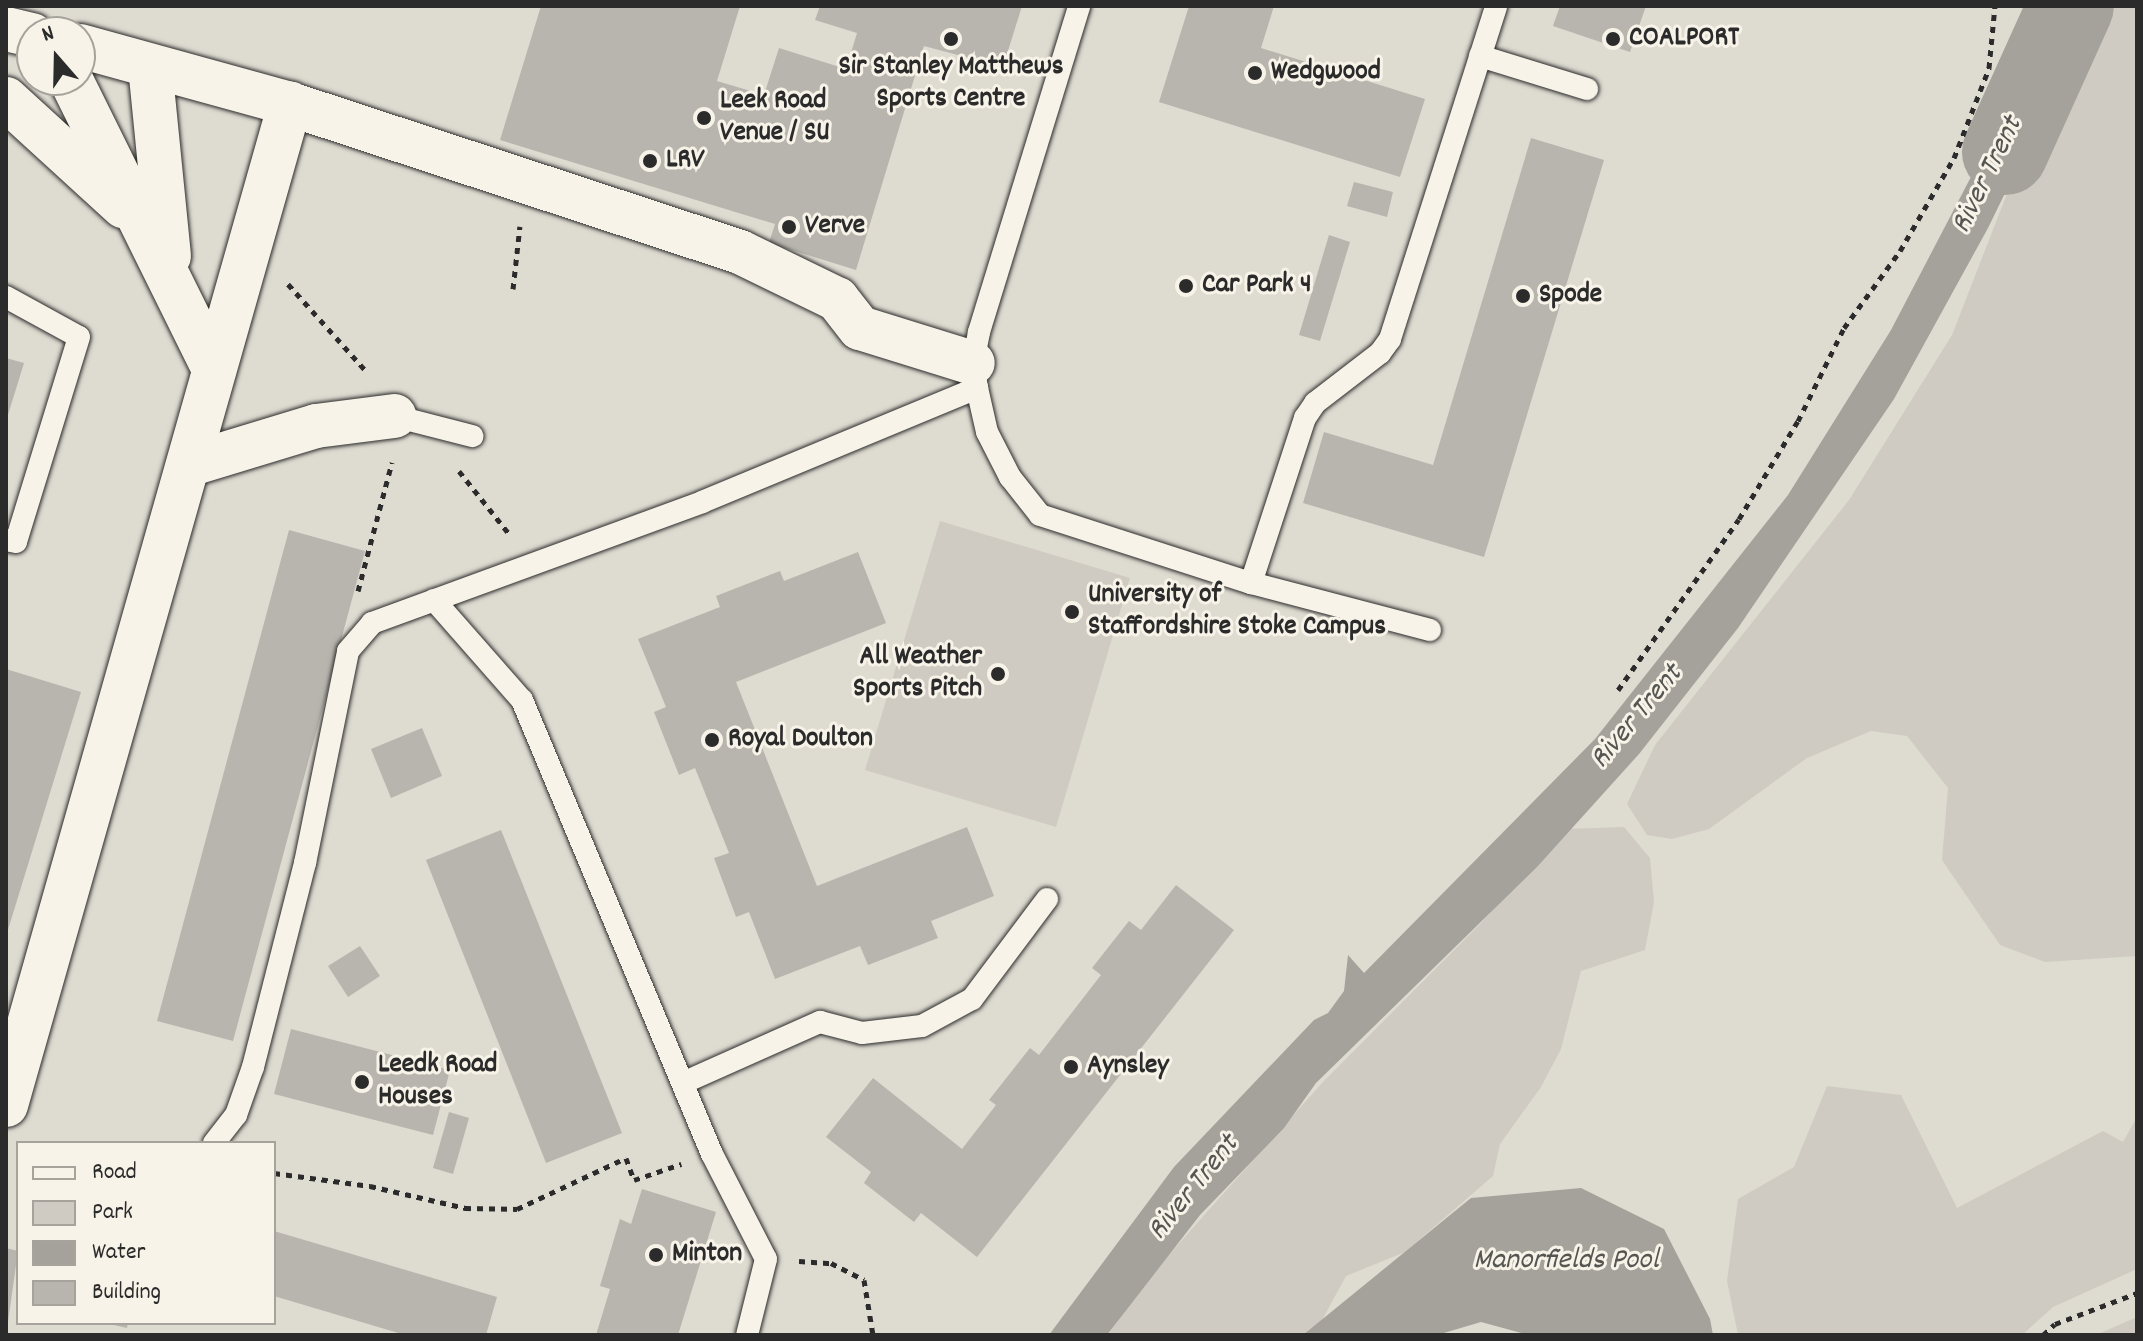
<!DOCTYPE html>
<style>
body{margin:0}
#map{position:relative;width:2143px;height:1341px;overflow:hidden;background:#efebe0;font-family:Dekko,sans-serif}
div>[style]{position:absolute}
.built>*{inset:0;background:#dedbd1}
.green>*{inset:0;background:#cfcbc2}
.water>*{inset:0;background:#a4a29a}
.river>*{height:86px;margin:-43px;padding:0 43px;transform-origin:43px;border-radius:43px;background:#a4a29a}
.building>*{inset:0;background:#b8b5ae}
.path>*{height:5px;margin-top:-2.5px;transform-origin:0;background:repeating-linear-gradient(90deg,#2b2b2b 0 6px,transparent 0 12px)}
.roads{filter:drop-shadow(0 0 2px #2b2b2b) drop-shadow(0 0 2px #2b2b2b)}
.lane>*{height:22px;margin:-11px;padding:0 11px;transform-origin:11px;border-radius:11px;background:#f7f3e8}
.street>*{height:44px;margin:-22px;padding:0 22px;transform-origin:22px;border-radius:22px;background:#f7f3e8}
.dots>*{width:22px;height:22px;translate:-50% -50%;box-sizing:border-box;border:4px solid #f7f3e8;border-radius:50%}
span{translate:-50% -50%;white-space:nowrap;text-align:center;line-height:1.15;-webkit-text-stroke:6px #f7f3e8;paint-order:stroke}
.poi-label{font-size:28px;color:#2b2b2b;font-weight:700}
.left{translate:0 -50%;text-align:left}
.right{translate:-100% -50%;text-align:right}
.water-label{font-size:30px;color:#555552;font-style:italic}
.frame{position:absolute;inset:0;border:8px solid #2b2b2b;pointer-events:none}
.legend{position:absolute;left:16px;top:1141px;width:260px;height:184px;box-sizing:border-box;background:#f7f3e8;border:2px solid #a5a39c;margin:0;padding:10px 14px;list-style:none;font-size:24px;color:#2b2b2b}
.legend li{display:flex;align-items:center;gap:16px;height:40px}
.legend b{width:40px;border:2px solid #a5a39c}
.north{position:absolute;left:16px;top:16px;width:80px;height:80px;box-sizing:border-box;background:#f7f3e8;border:2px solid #a5a39c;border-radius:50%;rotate:340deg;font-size:22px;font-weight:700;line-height:32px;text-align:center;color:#2b2b2b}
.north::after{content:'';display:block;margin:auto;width:28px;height:36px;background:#2b2b2b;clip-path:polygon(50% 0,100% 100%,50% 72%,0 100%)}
</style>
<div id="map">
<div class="built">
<div style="clip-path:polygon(evenodd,6px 6px,2137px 6px,2137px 1335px,6px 1335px,6px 6px,32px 32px,80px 32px,80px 80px,32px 80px,32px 32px,6px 6px,18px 1143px,274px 1143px,274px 1323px,18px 1323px,18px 1143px)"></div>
</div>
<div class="green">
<div style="clip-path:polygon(2080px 6px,2137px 6px,2137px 956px,2045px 962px,2000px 945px,1942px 860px,1948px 788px,1907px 736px,1871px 731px,1807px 758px,1709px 829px,1672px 839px,1647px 835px,1627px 804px,1655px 745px,1849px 500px,1952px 335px)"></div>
<div style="clip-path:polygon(940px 521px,1130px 578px,1056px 827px,865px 770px)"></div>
<div style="clip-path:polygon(1624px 827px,1650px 858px,1654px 902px,1645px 950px,1581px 971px,1561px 1049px,1541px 1087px,1500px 1144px,1493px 1176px,1405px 1252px,1346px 1276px,1314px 1335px,1108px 1335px,1150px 1276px,1322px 1083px,1482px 922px,1565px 829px)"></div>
<div style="clip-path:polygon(1827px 1086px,1901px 1095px,1957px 1208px,2103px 1131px,2123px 1142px,2137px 1117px,2137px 1269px,2053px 1307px,2022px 1335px,1738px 1335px,1727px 1281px,1738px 1199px,1794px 1167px)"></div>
<div style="clip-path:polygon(2137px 1317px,2137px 1335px,2096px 1335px)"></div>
</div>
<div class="water">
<div style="clip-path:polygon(2042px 41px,2073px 54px,1988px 228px,1894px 399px,1738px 628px,1639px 754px,1537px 867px,1316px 1083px,1284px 1128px,1200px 1215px,1107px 1335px,1049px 1335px,1174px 1167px,1314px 1020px,1328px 1013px,1344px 991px,1348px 955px,1364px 973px,1595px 739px,1788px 495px,1891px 330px)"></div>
<div style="clip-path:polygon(1581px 1188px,1664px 1229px,1710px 1319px,1713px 1335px,1529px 1335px,1481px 1322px,1437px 1335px,1303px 1335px,1471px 1198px)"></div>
</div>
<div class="river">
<div style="left:2005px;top:152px;width:160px;rotate:-65.7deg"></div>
</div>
<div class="building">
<div style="clip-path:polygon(541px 6px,740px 6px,717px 81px,764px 95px,779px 48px,846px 69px,857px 33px,815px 20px,820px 6px,1022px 6px,1003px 67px,924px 46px,856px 270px,769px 243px,775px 224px,500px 140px)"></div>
<div style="clip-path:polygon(1189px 6px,1274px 6px,1261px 48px,1425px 99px,1400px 177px,1159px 102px)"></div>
<div style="clip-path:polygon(1560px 6px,1646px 6px,1630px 52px,1553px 26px)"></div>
<div style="clip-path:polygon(1531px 138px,1604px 160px,1484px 557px,1303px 503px,1324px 432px,1433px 465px)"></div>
<div style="clip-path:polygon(1354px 182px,1393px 192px,1387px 217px,1347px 206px)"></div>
<div style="clip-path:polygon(1329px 235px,1350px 242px,1320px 341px,1299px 335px)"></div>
<div style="clip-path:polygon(6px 358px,24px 363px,7px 418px,6px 418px)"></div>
<div style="clip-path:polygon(289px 530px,365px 551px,233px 1041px,157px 1021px)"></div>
<div style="clip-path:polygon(858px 552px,886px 623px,736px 682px,817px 886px,967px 827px,994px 896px,931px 921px,938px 938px,868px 965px,860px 946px,775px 979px,749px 912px,736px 917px,714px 858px,729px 853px,695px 768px,679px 775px,654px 712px,666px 707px,638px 639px,720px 607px,716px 596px,780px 571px,784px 581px)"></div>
<div style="clip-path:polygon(6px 669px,81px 692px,7px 933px,6px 932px)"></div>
<div style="clip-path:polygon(422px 728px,442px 776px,391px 798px,371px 749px)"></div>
<div style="clip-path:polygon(501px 830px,622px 1133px,546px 1163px,426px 860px)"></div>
<div style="clip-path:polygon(1176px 885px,1234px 930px,977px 1257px,921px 1213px,914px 1222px,864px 1183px,871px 1172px,826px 1137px,873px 1078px,962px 1149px,996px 1105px,989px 1100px,1030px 1048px,1039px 1055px,1101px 975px,1092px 968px,1129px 921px,1141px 930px)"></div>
<div style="clip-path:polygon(360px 946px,380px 976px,348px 997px,328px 966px)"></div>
<div style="clip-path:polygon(291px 1029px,450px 1070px,433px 1135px,274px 1094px)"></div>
<div style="clip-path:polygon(449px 1112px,469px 1118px,453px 1174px,433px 1168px)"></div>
<div style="clip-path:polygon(642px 1189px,716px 1212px,678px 1335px,596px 1335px,610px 1289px,600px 1286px,620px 1219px,631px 1224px)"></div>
<div style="clip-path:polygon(274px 1231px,497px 1297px,486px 1335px,405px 1335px,274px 1296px)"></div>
<div style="clip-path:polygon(6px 1248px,18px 1251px,7px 1329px,6px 1329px)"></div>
<div style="clip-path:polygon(105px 1323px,128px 1323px,127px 1328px)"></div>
</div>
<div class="path">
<div style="left:288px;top:284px;width:118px;rotate:48.1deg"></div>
<div style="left:513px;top:289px;width:63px;rotate:-83.7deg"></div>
<div style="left:459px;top:471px;width:82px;rotate:51.4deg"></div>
<div style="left:358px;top:591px;width:133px;rotate:-75.2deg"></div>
<div style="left:1618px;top:690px;width:209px;rotate:-54.7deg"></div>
<div style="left:1739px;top:519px;width:114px;rotate:-59deg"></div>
<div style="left:1798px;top:421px;width:104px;rotate:-63.7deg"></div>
<div style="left:1844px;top:328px;width:95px;rotate:-54deg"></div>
<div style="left:1900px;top:251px;width:108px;rotate:-59.9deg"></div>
<div style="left:1954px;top:158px;width:97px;rotate:-68.7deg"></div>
<div style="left:1989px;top:68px;width:62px;rotate:-84.5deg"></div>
<div style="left:274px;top:1173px;width:97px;rotate:7.7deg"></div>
<div style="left:370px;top:1186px;width:98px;rotate:13deg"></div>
<div style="left:465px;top:1208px;width:52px;rotate:1.1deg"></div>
<div style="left:517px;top:1209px;width:120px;rotate:-25.1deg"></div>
<div style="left:626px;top:1158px;width:23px;rotate:70deg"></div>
<div style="left:634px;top:1180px;width:50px;rotate:-18.8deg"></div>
<div style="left:799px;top:1261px;width:32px;rotate:4deg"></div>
<div style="left:831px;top:1263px;width:37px;rotate:27deg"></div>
<div style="left:864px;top:1280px;width:56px;rotate:80.7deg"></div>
<div style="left:2043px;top:1335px;width:16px;rotate:-43deg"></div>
<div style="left:2055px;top:1324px;width:88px;rotate:-20.7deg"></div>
</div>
<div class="roads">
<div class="lane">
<div style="left:1480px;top:56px;width:112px;rotate:17.1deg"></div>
<div style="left:6px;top:297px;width:83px;rotate:28.7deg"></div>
<div style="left:79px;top:337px;width:214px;rotate:107.1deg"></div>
<div style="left:16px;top:542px;width:10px;rotate:-169deg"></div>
<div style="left:977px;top:388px;width:45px;rotate:77.2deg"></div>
<div style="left:987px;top:432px;width:51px;rotate:62.9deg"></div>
<div style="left:1010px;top:477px;width:48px;rotate:51.7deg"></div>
<div style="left:1040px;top:515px;width:222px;rotate:17.9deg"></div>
<div style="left:1251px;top:583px;width:174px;rotate:-71.9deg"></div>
<div style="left:1305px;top:418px;width:18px;rotate:-56deg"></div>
<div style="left:1315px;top:403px;width:82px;rotate:-37.6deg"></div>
<div style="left:1380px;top:353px;width:17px;rotate:-54deg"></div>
<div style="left:1390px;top:339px;width:349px;rotate:-72.3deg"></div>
<div style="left:394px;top:416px;width:81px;rotate:14.4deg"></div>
<div style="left:1251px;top:583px;width:185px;rotate:14.7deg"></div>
<div style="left:434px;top:600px;width:133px;rotate:48.7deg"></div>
<div style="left:522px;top:700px;width:492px;rotate:67.3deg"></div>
<div style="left:712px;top:1154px;width:118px;rotate:62.8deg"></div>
<div style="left:766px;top:1259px;width:78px;rotate:104deg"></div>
<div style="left:685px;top:1082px;width:148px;rotate:-24deg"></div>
<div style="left:820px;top:1022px;width:43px;rotate:14.7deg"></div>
<div style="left:862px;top:1033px;width:60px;rotate:-6.7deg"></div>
<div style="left:922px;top:1026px;width:57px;rotate:-28.4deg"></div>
<div style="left:972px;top:999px;width:125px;rotate:-53.1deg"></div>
<div style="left:214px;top:1143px;width:36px;rotate:-52deg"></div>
<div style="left:236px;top:1115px;width:51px;rotate:-70.5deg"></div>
<div style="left:253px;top:1067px;width:211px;rotate:-75.7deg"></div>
<div style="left:305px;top:863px;width:216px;rotate:-78.5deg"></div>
<div style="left:348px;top:651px;width:37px;rotate:-49deg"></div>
<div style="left:372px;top:623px;width:351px;rotate:-20.1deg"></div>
<div style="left:702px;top:502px;width:298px;rotate:-22.5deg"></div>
<div style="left:977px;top:388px;width:25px;rotate:-99deg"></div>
<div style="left:973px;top:363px;width:32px;rotate:-79deg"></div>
<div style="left:979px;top:332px;width:341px;rotate:-72.9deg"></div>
</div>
<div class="street">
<div style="left:6px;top:29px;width:27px;rotate:13deg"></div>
<div style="left:80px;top:46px;width:218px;rotate:15.4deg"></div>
<div style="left:290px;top:104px;width:474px;rotate:18.2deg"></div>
<div style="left:740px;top:252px;width:108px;rotate:25.9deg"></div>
<div style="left:837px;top:299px;width:37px;rotate:52deg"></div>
<div style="left:860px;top:328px;width:118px;rotate:17.2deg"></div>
<div style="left:150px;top:66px;width:191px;rotate:84.3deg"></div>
<div style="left:71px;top:80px;width:322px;rotate:63.7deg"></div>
<div style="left:6px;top:99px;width:159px;rotate:42.4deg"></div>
<div style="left:188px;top:465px;width:134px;rotate:-16.9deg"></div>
<div style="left:316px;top:426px;width:79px;rotate:-7.3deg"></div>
<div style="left:6px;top:1105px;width:1041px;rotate:-74.16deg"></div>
</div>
</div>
<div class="dots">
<div style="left:951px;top:39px;background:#2b2b2b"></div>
<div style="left:1613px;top:39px;background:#2b2b2b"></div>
<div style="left:1255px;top:73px;background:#2b2b2b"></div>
<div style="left:704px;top:118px;background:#2b2b2b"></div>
<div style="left:650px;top:161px;background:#2b2b2b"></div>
<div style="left:789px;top:227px;background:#2b2b2b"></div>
<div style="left:1186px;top:286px;background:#2b2b2b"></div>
<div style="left:1523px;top:296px;background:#2b2b2b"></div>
<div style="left:1072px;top:612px;background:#2b2b2b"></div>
<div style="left:998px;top:674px;background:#2b2b2b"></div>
<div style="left:712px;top:740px;background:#2b2b2b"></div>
<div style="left:1071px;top:1067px;background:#2b2b2b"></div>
<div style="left:362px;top:1082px;background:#2b2b2b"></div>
<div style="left:656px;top:1255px;background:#2b2b2b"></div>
</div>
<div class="poi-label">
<span class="left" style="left:1629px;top:39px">COALPORT</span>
<span style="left:951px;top:84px">Sir Stanley Matthews<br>Sports Centre</span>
<span class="left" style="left:1271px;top:73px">Wedgwood</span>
<span class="left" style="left:720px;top:118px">Leek Road<br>Venue / SU</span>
<span class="left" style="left:666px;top:161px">LRV</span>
<span class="left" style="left:805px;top:227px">Verve</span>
<span class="left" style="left:1202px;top:286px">Car Park 4</span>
<span class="left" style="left:1539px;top:296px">Spode</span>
<span class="left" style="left:1088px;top:612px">University of<br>Staffordshire Stoke Campus</span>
<span class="right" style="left:982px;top:674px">All Weather<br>Sports Pitch</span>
<span class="left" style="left:728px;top:740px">Royal Doulton</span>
<span class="left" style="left:378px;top:1082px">Leedk Road<br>Houses</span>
<span class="left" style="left:1087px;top:1067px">Aynsley</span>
<span class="left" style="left:672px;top:1255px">Minton</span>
</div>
<div class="water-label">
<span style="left:1989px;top:176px;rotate:-64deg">River Trent</span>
<span style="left:1638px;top:718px;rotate:-50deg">River Trent</span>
<span style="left:1195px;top:1189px;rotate:-51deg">River Trent</span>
<span style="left:1566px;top:1262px">Manorfields Pool</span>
</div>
<div class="frame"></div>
<ul class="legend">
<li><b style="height:10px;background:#f7f3e8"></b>Road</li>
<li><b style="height:22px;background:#cfcbc2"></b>Park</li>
<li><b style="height:22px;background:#a4a29a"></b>Water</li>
<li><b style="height:22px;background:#b8b5ae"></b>Building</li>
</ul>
<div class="north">N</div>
</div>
